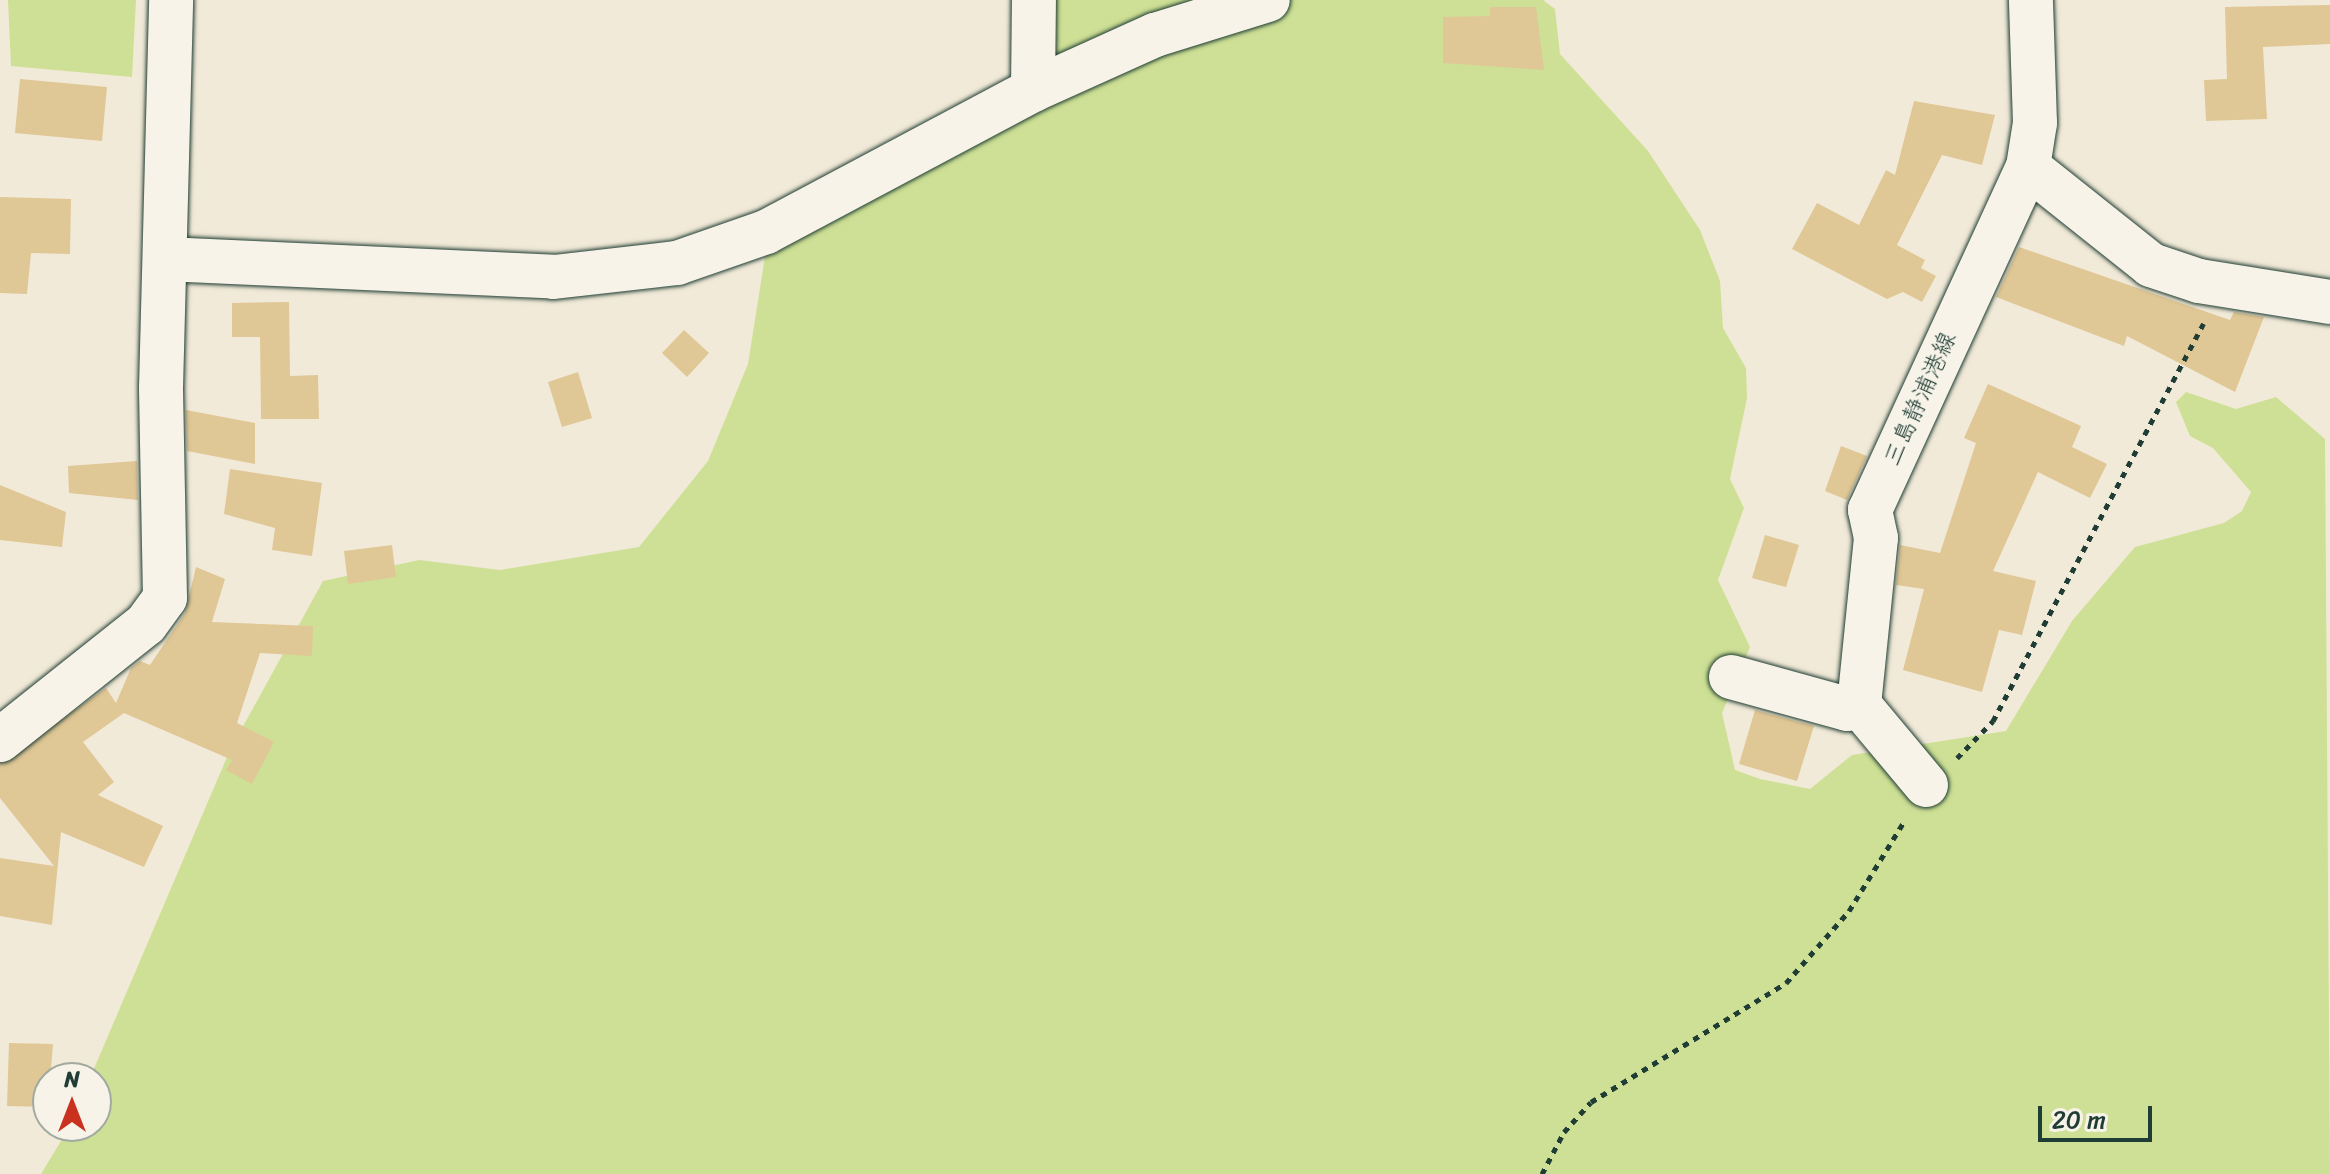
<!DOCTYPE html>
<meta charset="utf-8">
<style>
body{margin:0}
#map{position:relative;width:2330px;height:1174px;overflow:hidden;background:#f2ead8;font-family:Sriracha,"Klee One",sans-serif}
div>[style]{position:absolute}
.green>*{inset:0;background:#cee095}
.building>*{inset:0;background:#e0c796}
.path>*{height:5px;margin-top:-2.5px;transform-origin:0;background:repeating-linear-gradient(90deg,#1f3d34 0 6px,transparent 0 12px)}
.roads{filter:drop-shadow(0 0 2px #1f3d34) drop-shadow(0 0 2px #1f3d34)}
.minor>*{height:44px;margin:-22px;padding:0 22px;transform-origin:22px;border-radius:22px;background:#f7f3e8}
.major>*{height:44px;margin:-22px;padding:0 22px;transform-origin:22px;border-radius:22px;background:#f7f3e8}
span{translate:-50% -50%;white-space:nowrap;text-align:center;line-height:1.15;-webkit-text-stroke:8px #f7f3e8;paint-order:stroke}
.street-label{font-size:24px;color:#1f3d34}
.north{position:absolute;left:32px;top:1062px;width:80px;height:80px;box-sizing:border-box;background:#f7f3e8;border:2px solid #a1aaa0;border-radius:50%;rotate:0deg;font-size:22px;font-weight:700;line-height:32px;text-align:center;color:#1f3d34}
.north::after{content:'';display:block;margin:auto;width:28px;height:36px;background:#c8321e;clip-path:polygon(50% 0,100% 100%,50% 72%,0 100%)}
.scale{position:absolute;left:2038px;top:1106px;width:114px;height:36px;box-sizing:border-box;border:4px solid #1f3d34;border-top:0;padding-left:10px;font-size:24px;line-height:28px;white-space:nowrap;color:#1f3d34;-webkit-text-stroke:6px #f7f3e8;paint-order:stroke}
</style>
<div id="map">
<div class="green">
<div style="clip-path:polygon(8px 0,136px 0,132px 77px,11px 66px)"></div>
<div style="clip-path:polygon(1045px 0,1543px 0,1555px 9px,1560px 54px,1648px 151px,1700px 230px,1720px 281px,1723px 328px,1746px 368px,1747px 398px,1730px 479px,1744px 508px,1718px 580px,1750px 647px,1722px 713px,1735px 770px,1760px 779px,1810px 789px,1852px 755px,2006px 731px,2072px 621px,2135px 547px,2224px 523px,2242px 511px,2251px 492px,2213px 448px,2190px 436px,2176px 402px,2186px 392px,2236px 409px,2276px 397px,2325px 439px,2330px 1174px,41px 1174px,70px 1126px,96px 1126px,96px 1078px,90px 1078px,230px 750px,323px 581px,419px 560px,500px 570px,639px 547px,708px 461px,748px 364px,766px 250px,1009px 123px)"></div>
</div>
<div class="building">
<div style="clip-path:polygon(2330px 5px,2330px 44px,2263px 47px,2267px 119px,2206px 121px,2204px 80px,2227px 79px,2225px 7px)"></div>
<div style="clip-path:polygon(1490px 7px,1536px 7px,1544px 70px,1443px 63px,1443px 17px,1490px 16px)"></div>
<div style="clip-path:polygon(20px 79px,107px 87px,102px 141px,15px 133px)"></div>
<div style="clip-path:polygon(1914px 101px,1995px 115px,1982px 165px,1942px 155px,1897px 245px,1925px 260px,1921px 268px,1936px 276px,1922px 302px,1903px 292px,1887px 299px,1792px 249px,1817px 203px,1859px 225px,1886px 170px,1895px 175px)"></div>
<div style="clip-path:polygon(0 197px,71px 199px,70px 254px,31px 253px,27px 294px,0 293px)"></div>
<div style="clip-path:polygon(2019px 247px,2230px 320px,2234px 312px,2264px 317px,2235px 392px,2127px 336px,2124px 346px,1996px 297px)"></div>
<div style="clip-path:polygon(289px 302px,290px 376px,318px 375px,319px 419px,261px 419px,260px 337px,232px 337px,232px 303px)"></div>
<div style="clip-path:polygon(684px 330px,709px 353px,687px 377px,662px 353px)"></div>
<div style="clip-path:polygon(578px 372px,592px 418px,562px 427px,548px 382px)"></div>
<div style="clip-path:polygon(1988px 384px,2081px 426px,2072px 447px,2107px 464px,2090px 498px,2038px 472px,1993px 571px,2036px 581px,2022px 635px,1999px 630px,1982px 692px,1903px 670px,1924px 589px,1896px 585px,1900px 545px,1940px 553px,1976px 443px,1964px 438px)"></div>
<div style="clip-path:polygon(186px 410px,255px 423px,255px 464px,187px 451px)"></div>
<div style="clip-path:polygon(1841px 446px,1867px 456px,1847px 500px,1825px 491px)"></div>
<div style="clip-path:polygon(137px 461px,138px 500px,69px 493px,68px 466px)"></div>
<div style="clip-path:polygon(230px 469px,322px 483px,312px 556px,272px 550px,275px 528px,224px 514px)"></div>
<div style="clip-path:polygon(0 485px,66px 512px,62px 547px,0 540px)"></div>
<div style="clip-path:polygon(1765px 535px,1799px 545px,1786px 587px,1752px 578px)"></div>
<div style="clip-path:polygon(392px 545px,396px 577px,348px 584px,344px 551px)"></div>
<div style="clip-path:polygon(196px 567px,225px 579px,212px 622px,313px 626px,312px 656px,260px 653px,237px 723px,274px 742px,252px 784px,226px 770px,232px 760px,124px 713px,83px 742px,114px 782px,98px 795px,163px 826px,144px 867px,61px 832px,52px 925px,0 916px,0 858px,54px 866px,0 798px,0 764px,106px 688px,116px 703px,131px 668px,140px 661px,150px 665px,185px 613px)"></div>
<div style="clip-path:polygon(1755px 710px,1814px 726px,1797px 781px,1739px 764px)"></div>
<div style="clip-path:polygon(9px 1043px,53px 1044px,48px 1107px,7px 1106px)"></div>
</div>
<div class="path">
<div style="left:1957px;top:758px;width:52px;rotate:-45.8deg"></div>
<div style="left:1993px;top:721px;width:450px;rotate:-62.1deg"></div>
<div style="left:1542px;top:1174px;width:47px;rotate:-62.4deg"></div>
<div style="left:1564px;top:1132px;width:40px;rotate:-48deg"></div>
<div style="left:1591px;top:1102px;width:228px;rotate:-31.4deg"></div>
<div style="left:1786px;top:983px;width:96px;rotate:-48.8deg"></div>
<div style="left:1849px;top:911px;width:107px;rotate:-58.4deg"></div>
</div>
<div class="roads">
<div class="minor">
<div style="left:1033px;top:90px;width:90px;rotate:-89.4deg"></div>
<div style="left:2028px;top:167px;width:157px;rotate:38.5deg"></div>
<div style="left:2151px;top:265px;width:51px;rotate:18.4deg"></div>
<div style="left:2199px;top:281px;width:133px;rotate:9.1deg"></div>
<div style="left:165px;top:259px;width:389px;rotate:2.6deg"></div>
<div style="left:554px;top:277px;width:124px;rotate:-6.5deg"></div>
<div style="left:677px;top:263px;width:94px;rotate:-19.2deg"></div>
<div style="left:766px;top:232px;width:302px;rotate:-28deg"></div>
<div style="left:1033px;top:90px;width:134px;rotate:-24.3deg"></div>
<div style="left:1155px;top:35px;width:118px;rotate:-17.2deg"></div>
<div style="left:1731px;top:677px;width:120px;rotate:15.4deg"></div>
<div style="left:1847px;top:709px;width:13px;rotate:-18deg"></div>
<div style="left:0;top:740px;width:186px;rotate:-38.5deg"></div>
<div style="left:146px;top:624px;width:32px;rotate:-54deg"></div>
<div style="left:165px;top:598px;width:210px;rotate:-91.1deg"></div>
<div style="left:161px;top:388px;width:388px;rotate:-88.5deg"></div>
</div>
<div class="major">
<div style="left:1926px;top:785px;width:104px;rotate:-129.9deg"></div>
<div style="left:1859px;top:705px;width:168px;rotate:-84.2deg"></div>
<div style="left:1876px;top:538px;width:29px;rotate:-102deg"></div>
<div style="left:1870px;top:510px;width:378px;rotate:-65.3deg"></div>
<div style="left:2028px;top:167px;width:45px;rotate:-81deg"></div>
<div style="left:2035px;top:123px;width:123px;rotate:-91.9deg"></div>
</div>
</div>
<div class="street-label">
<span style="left:1920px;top:399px;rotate:-66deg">三島静浦港線</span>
</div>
<div class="north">N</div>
<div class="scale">20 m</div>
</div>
